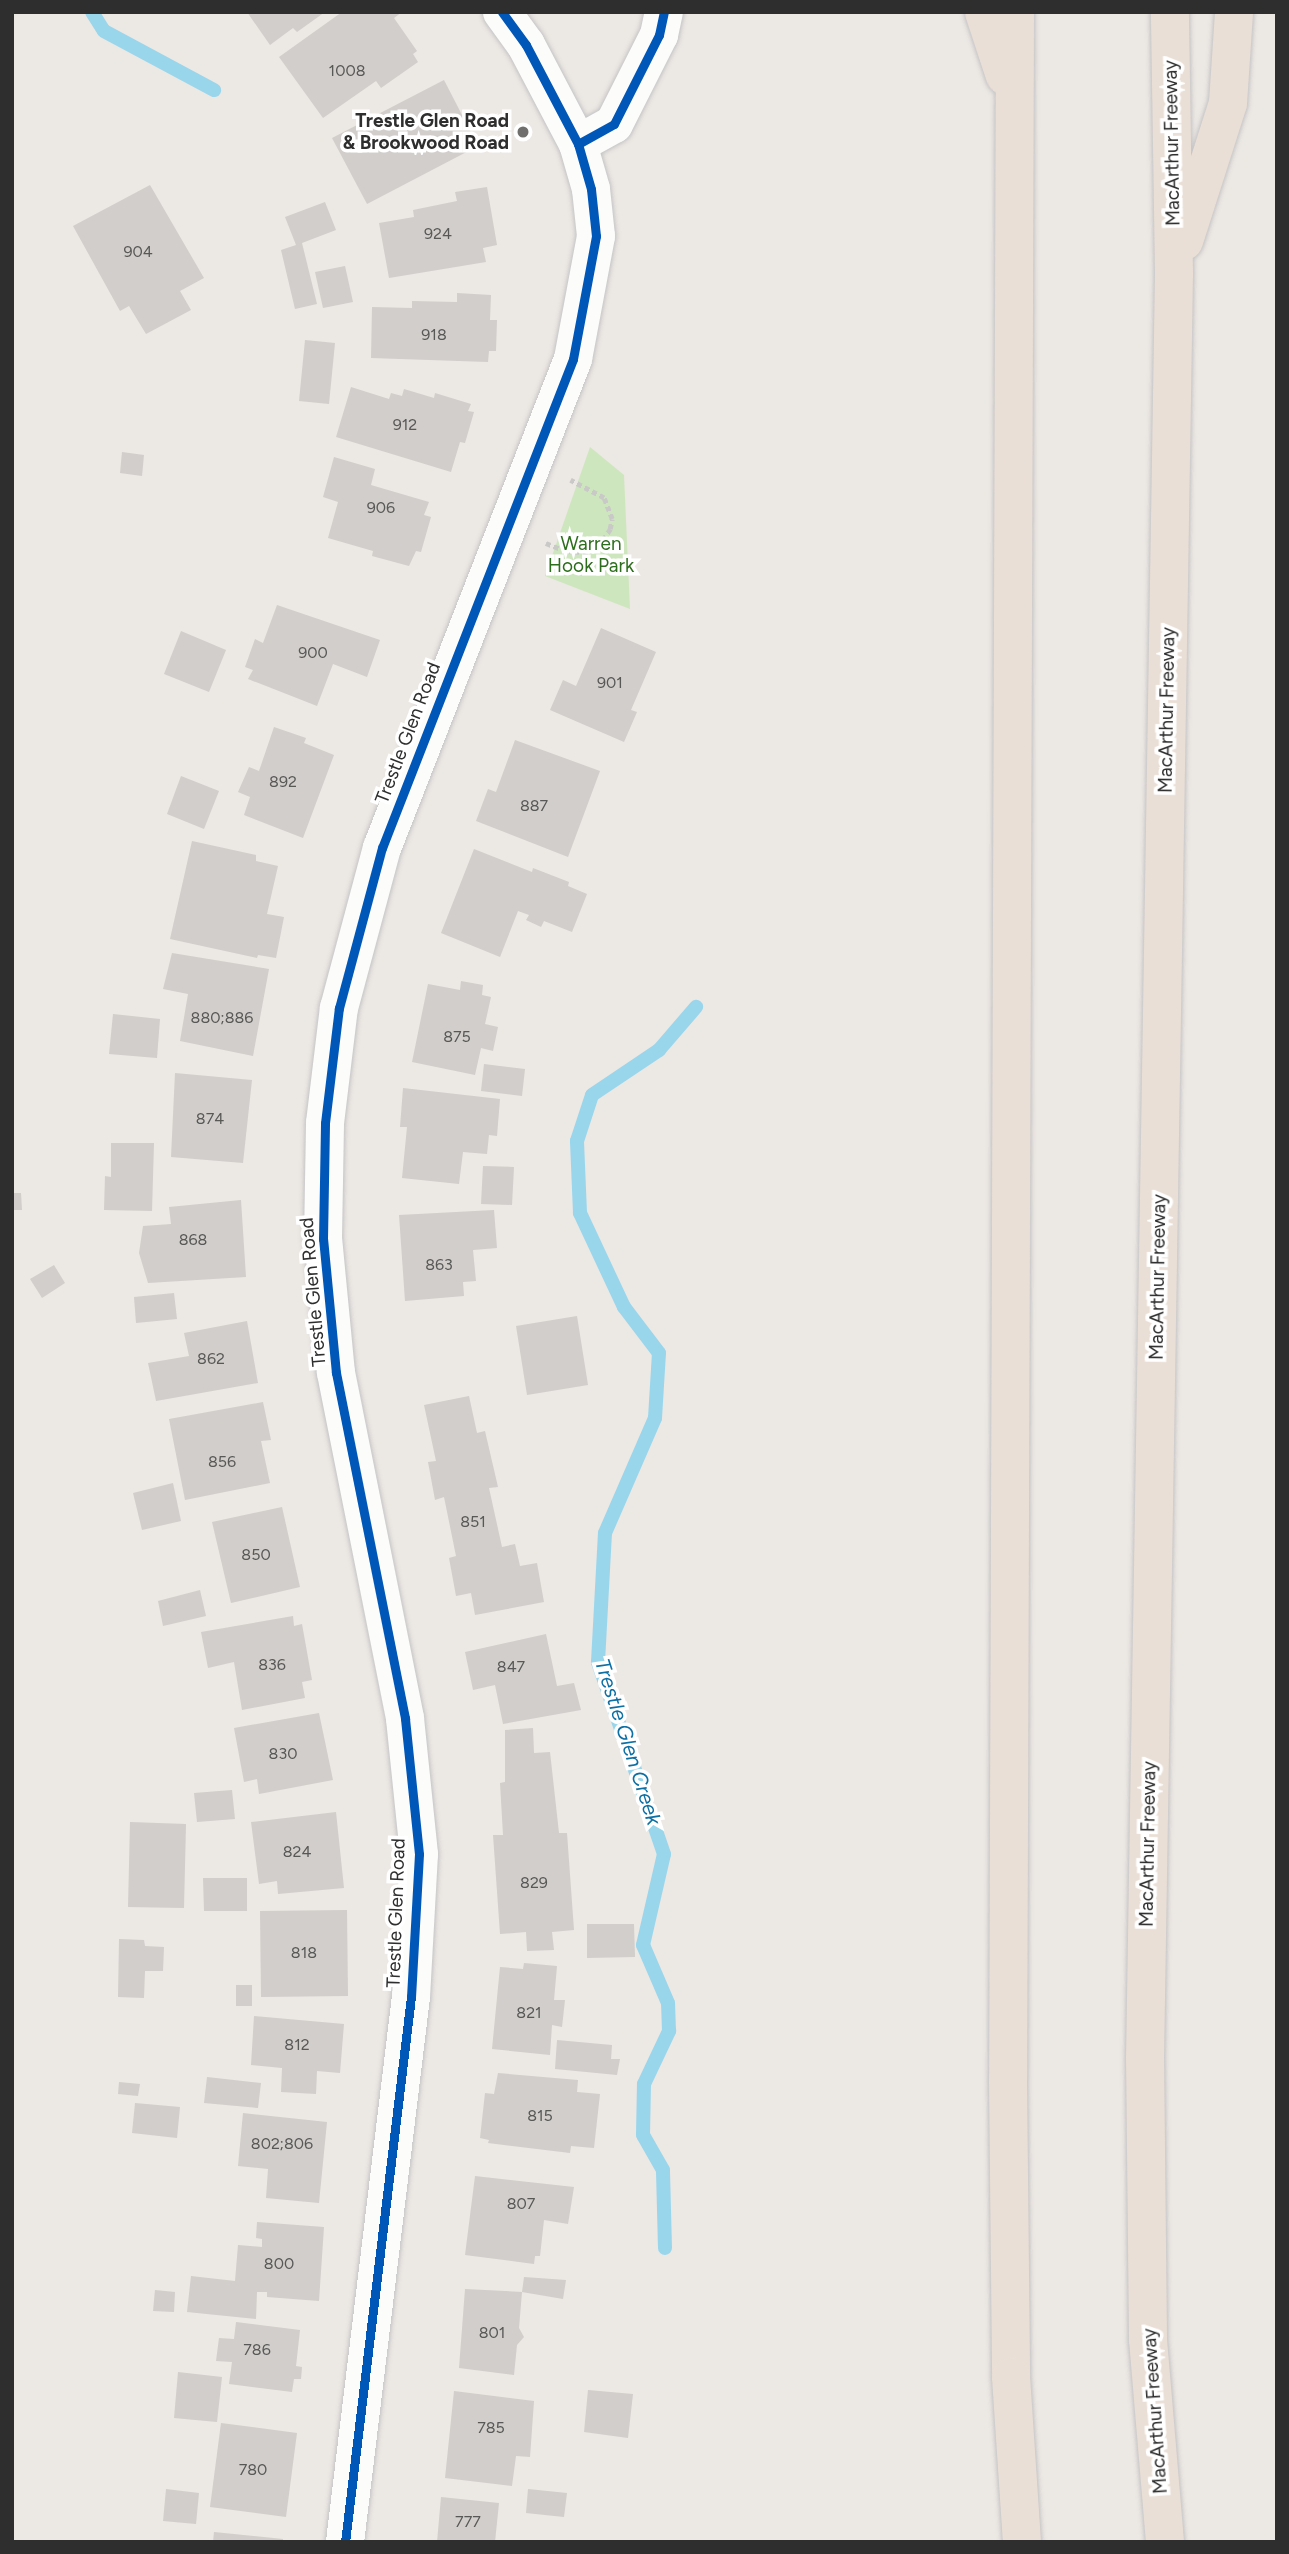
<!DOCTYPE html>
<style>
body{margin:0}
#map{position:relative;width:1289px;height:2554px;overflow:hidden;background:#ece8e4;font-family:Figtree,sans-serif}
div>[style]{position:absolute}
.green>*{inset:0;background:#cee6be}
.stream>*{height:14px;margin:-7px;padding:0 7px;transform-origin:7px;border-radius:7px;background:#99d6ec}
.building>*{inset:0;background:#d1cecb}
.path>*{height:4.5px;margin-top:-2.25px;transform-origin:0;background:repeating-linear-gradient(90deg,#c9c9c8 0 5px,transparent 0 8.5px)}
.roads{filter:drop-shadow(0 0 2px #c5c4c5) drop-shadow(0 0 2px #c5c4c5)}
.street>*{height:38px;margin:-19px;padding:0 19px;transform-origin:19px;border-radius:19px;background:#fcfcfb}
.highway>*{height:38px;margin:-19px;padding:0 19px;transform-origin:19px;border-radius:19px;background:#eadfd6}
.cycleway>*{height:9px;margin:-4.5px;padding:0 4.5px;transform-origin:4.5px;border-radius:4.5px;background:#0057b8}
.dots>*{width:19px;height:19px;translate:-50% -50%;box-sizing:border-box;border:4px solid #fff;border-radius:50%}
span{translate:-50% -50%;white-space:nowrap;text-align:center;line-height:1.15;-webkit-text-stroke:7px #fff;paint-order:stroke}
.number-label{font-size:16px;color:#585857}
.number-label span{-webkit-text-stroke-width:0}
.poi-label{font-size:19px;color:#2e2e2e;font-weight:700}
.right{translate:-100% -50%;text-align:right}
.street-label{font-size:19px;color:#2e2e2e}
.park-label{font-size:19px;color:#2c6e1b}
.water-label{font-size:21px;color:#0d6fa3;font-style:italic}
.frame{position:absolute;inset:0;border:14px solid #2e2e2e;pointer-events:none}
</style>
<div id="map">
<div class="green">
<div style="clip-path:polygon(590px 447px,624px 475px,630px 609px,545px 576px)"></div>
</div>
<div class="stream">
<div style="left:92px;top:12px;width:22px;rotate:58deg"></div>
<div style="left:104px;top:31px;width:125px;rotate:28.2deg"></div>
<div style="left:665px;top:2248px;width:78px;rotate:-91.5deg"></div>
<div style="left:663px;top:2170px;width:40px;rotate:-119.7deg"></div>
<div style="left:643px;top:2135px;width:51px;rotate:-88.9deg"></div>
<div style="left:644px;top:2084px;width:59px;rotate:-64.7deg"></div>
<div style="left:669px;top:2031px;width:28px;rotate:-92deg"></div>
<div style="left:668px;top:2003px;width:63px;rotate:-113.3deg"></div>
<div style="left:643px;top:1945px;width:93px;rotate:-77deg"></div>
<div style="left:664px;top:1854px;width:203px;rotate:-109deg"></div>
<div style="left:598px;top:1662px;width:129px;rotate:-86.9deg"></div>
<div style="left:605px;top:1533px;width:125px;rotate:-66.5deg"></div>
<div style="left:655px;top:1418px;width:65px;rotate:-86.5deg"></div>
<div style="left:659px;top:1353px;width:58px;rotate:-127.3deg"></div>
<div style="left:624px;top:1307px;width:104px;rotate:-115.1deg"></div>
<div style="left:580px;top:1213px;width:72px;rotate:-92.4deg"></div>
<div style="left:577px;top:1141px;width:48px;rotate:-71.9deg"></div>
<div style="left:592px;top:1095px;width:81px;rotate:-33.9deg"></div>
<div style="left:659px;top:1050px;width:57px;rotate:-49.3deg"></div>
</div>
<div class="building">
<div style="clip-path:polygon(247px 12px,325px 12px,297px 32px,293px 28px,270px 45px)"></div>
<div style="clip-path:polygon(342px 12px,402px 12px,394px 18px,417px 51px,413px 54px,418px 62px,381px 88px,376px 81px,323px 118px,279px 57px)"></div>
<div style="clip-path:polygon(444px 80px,478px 146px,367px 204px,332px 138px)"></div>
<div style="clip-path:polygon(150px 185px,204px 278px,180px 291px,191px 310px,146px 334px,129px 306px,120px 311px,73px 226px)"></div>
<div style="clip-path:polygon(487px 187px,497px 245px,483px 248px,486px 262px,389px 278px,379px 223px,414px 217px,413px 210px,457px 201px,455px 192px)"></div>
<div style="clip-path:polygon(325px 202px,336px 230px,302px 243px,317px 304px,295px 309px,281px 250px,296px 245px,285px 217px)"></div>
<div style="clip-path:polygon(345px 266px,353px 302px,323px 308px,315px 272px)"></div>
<div style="clip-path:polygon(457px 293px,491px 295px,490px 320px,497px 320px,496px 351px,489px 351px,488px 362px,371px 358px,372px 307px,412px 308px,412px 301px,457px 302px)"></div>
<div style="clip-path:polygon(305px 340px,335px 343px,329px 404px,299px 401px)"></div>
<div style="clip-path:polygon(351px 387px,389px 399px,391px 393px,402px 396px,404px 389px,434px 398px,435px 393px,471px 404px,468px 411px,474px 412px,465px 443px,460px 442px,451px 472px,336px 437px)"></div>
<div style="clip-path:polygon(122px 452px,144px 455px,142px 476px,120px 473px)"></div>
<div style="clip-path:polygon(334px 457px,375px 469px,371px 485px,429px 502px,424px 515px,431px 517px,421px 552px,416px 551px,409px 566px,372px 556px,373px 551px,328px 538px,338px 502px,323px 497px)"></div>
<div style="clip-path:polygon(277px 605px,380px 640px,367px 677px,333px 664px,317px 706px,248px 679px,253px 670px,245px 667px,255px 639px,263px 643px)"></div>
<div style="clip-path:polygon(601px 628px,656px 652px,631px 710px,637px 712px,624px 742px,550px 710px,563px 680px,576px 686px)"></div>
<div style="clip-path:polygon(181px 631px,226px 650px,209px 692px,164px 674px)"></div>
<div style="clip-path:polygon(274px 727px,306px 738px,304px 743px,334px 755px,303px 838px,244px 815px,250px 797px,238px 792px,249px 767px,259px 771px)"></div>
<div style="clip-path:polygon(515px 740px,600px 771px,568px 857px,476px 821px,488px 789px,496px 792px)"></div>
<div style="clip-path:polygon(181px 776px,219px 791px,204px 829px,167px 814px)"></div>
<div style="clip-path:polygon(192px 841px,256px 855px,256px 861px,278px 866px,267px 914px,284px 917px,276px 958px,258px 955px,257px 958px,170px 939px)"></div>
<div style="clip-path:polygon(474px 849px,532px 872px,533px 868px,569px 882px,568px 886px,587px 894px,572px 932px,544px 921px,541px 927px,526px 920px,529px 915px,518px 911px,500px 957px,441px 933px)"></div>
<div style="clip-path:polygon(172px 953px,269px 969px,253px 1056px,180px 1041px,188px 994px,163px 989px)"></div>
<div style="clip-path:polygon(461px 981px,483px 985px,482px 995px,491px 997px,485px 1024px,498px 1027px,493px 1051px,481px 1048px,475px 1075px,412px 1062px,428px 984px,460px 990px)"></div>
<div style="clip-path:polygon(113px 1014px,160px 1019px,157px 1058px,109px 1054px)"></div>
<div style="clip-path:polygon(484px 1064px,525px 1069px,522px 1096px,481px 1091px)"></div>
<div style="clip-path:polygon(175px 1073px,252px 1080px,243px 1163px,171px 1157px)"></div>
<div style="clip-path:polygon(403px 1088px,500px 1099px,497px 1136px,489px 1135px,487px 1154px,463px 1152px,459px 1184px,402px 1178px,407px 1127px,400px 1127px)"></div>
<div style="clip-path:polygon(111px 1143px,154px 1143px,152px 1211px,104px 1210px,105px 1176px,111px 1177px)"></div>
<div style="clip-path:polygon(483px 1166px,514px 1167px,512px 1205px,481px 1204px)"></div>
<div style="clip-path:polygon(12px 1193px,21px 1193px,22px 1210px,12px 1210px)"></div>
<div style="clip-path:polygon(241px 1200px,246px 1277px,148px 1283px,139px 1253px,143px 1226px,171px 1224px,169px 1207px)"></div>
<div style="clip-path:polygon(494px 1210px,497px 1248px,473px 1250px,476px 1281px,463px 1282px,464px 1296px,405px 1301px,399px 1215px)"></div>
<div style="clip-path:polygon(54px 1265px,65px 1283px,42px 1298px,30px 1279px)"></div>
<div style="clip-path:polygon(174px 1293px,177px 1319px,136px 1323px,134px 1297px)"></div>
<div style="clip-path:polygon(577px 1316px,588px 1385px,527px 1395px,516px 1326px)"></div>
<div style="clip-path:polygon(247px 1321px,258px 1383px,156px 1401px,148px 1363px,189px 1356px,184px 1333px)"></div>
<div style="clip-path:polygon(469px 1396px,477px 1433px,485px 1431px,498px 1487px,489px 1488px,502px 1547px,515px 1544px,520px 1566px,537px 1563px,544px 1602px,475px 1615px,471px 1593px,456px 1596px,449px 1558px,456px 1556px,444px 1497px,435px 1500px,428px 1462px,436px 1461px,424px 1405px)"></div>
<div style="clip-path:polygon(263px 1402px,271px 1440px,261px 1441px,270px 1483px,185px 1500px,169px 1419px)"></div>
<div style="clip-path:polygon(173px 1483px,181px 1521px,142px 1530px,133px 1493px)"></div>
<div style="clip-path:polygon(282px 1507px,300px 1587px,231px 1603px,212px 1522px)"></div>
<div style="clip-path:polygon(200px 1590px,206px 1616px,163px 1626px,158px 1601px)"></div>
<div style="clip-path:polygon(293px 1616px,294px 1626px,302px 1624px,312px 1680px,302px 1682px,305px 1698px,242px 1710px,234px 1662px,208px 1668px,201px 1632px)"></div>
<div style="clip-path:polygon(546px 1634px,557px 1686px,574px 1683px,581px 1710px,503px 1724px,495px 1685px,473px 1690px,465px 1652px)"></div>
<div style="clip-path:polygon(319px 1713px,333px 1780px,259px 1794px,257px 1779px,244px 1782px,234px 1728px)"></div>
<div style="clip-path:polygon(533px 1728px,534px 1753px,550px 1752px,559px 1833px,567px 1833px,574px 1930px,552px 1932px,554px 1950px,527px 1951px,526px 1932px,500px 1934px,493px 1835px,503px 1835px,500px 1783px,505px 1782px,505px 1730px)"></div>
<div style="clip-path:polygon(232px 1790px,235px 1819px,197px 1822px,194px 1793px)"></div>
<div style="clip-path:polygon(336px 1812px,344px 1888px,278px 1894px,277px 1881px,259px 1884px,251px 1822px)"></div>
<div style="clip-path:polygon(130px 1822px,186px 1824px,184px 1908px,128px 1907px)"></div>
<div style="clip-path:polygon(203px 1878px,247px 1878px,247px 1911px,204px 1911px)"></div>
<div style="clip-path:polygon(347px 1910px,348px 1996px,261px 1997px,260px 1911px)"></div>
<div style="clip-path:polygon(587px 1924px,634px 1924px,635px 1957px,587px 1958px)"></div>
<div style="clip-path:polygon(119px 1939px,144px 1940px,145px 1946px,164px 1947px,163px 1971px,145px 1971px,144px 1998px,118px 1997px)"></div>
<div style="clip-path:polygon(524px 1963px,557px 1966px,554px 2000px,565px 2000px,562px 2027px,552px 2025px,550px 2055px,492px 2049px,500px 1967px,523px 1969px)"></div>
<div style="clip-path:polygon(236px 1985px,252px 1985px,252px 2006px,236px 2006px)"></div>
<div style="clip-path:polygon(254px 2016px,344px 2024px,340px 2073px,317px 2071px,316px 2094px,281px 2092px,282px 2068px,251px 2065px)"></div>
<div style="clip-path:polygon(557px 2040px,612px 2045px,611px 2059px,620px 2059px,617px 2075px,555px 2069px)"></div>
<div style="clip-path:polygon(498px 2073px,578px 2080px,577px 2092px,600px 2094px,594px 2148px,571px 2146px,570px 2153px,488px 2143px,489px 2140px,480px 2138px,485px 2093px,494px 2094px)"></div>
<div style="clip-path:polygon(207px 2077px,261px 2083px,258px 2108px,204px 2103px)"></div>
<div style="clip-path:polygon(119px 2082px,140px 2084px,138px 2096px,118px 2094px)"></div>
<div style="clip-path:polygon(135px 2103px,180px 2107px,177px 2138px,132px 2133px)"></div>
<div style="clip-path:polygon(243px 2113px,327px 2122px,319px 2203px,266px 2198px,268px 2169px,238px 2166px)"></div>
<div style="clip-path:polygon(475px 2176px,574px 2187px,568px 2224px,544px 2220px,540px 2256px,535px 2256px,534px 2264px,465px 2255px)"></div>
<div style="clip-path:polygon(257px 2222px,324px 2227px,319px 2301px,267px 2297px,267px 2292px,257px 2292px,256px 2319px,187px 2312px,191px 2276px,235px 2281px,238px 2245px,262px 2247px,262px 2239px,256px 2238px)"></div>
<div style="clip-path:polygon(524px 2277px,566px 2280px,563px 2299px,522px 2292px,519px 2328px,524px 2337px,517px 2345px,514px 2375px,459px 2368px,465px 2289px,522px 2292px)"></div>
<div style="clip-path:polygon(155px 2290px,175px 2292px,174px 2312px,153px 2311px)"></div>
<div style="clip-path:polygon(236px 2322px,300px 2330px,296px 2366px,302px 2367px,301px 2379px,294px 2379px,292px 2392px,229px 2384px,232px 2362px,216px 2361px,219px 2338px,234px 2339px)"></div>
<div style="clip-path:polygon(178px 2372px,222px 2377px,217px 2422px,174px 2418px)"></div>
<div style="clip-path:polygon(588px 2390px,633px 2394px,628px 2438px,584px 2432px)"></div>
<div style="clip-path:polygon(454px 2391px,534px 2401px,530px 2457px,516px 2456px,512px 2486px,445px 2478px)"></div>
<div style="clip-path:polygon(221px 2423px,297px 2433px,286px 2517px,210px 2507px)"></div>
<div style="clip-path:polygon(166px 2489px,199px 2493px,196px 2524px,163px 2521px)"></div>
<div style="clip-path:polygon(528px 2489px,567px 2493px,564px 2517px,526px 2513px)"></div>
<div style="clip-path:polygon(441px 2497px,499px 2503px,495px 2542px,437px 2542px)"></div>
<div style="clip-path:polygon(214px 2532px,283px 2539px,283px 2542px,213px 2542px)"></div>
</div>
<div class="path">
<div style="left:546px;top:543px;width:22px;rotate:22deg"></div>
<div style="left:566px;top:551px;width:22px;rotate:3deg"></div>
<div style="left:588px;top:552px;width:11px;rotate:-27deg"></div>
<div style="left:598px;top:547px;width:22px;rotate:-56deg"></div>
<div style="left:610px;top:529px;width:10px;rotate:-79deg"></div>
<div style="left:612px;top:519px;width:22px;rotate:-111deg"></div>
<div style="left:604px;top:498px;width:38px;rotate:-152deg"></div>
</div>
<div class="roads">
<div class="street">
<div style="left:578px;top:144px;width:41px;rotate:-29.1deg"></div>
<div style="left:614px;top:124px;width:100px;rotate:-63.2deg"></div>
<div style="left:659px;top:35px;width:24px;rotate:-78deg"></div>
<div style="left:345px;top:2542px;width:549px;rotate:-83.1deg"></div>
<div style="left:411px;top:1997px;width:143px;rotate:-86.8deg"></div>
<div style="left:419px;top:1854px;width:137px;rotate:-95.9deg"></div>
<div style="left:405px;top:1718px;width:352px;rotate:-101.3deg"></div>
<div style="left:336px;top:1373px;width:135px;rotate:-95.5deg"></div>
<div style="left:323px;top:1239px;width:116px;rotate:-89deg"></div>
<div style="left:325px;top:1123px;width:116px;rotate:-83.1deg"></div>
<div style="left:339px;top:1008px;width:166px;rotate:-75deg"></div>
<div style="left:382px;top:848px;width:525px;rotate:-68.66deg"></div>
<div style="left:573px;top:359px;width:125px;rotate:-79.4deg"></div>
<div style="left:596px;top:236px;width:47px;rotate:-96.1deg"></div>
<div style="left:591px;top:189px;width:47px;rotate:-106.1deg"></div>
<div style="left:578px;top:144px;width:112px;rotate:-117.7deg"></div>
<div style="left:526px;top:45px;width:41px;rotate:-126deg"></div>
</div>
<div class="highway">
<div style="left:984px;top:12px;width:67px;rotate:71.8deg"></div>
<div style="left:1015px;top:12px;width:2067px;rotate:90.19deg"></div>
<div style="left:1008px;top:2079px;width:298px;rotate:89.4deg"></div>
<div style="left:1011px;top:2377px;width:165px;rotate:86.2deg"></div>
<div style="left:1184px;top:241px;width:145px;rotate:-72.3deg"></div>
<div style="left:1228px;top:103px;width:91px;rotate:-86.2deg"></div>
<div style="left:1165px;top:2542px;width:204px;rotate:-94.8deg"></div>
<div style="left:1148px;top:2339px;width:279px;rotate:-90.6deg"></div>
<div style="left:1145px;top:2060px;width:1787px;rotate:-89.07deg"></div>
<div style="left:1174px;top:273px;width:261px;rotate:-90.9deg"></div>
</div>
</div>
<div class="cycleway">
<div style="left:578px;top:144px;width:41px;rotate:-29.1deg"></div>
<div style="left:614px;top:124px;width:100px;rotate:-63.2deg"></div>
<div style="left:659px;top:35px;width:24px;rotate:-78deg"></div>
<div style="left:345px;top:2542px;width:549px;rotate:-83.1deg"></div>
<div style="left:411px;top:1997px;width:143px;rotate:-86.8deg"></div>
<div style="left:419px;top:1854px;width:137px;rotate:-95.9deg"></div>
<div style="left:405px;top:1718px;width:352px;rotate:-101.3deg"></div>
<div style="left:336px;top:1373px;width:135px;rotate:-95.5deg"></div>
<div style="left:323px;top:1239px;width:116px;rotate:-89deg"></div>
<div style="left:325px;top:1123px;width:116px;rotate:-83.1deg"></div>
<div style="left:339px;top:1008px;width:166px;rotate:-75deg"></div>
<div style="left:382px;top:848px;width:525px;rotate:-68.66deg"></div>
<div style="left:573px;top:359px;width:125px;rotate:-79.4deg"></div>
<div style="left:596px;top:236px;width:47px;rotate:-96.1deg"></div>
<div style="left:591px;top:189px;width:47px;rotate:-106.1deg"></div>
<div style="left:578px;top:144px;width:112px;rotate:-117.7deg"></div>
<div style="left:526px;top:45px;width:41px;rotate:-126deg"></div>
</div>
<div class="dots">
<div style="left:523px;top:132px;background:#706f6e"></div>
</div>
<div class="number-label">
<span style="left:347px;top:71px">1008</span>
<span style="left:438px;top:234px">924</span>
<span style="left:138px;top:252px">904</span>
<span style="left:434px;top:335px">918</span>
<span style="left:405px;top:425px">912</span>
<span style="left:381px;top:508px">906</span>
<span style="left:313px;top:653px">900</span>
<span style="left:610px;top:683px">901</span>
<span style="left:283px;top:782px">892</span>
<span style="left:534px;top:806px">887</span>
<span style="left:222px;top:1018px">880;886</span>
<span style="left:457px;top:1037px">875</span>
<span style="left:210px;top:1119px">874</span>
<span style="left:193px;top:1240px">868</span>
<span style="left:439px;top:1265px">863</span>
<span style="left:211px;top:1359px">862</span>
<span style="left:222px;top:1462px">856</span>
<span style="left:473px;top:1522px">851</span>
<span style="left:256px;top:1555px">850</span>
<span style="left:272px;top:1665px">836</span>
<span style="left:511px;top:1667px">847</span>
<span style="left:283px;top:1754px">830</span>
<span style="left:297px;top:1852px">824</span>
<span style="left:534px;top:1883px">829</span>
<span style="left:304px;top:1953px">818</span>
<span style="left:529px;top:2013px">821</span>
<span style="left:297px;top:2045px">812</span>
<span style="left:540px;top:2116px">815</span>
<span style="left:282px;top:2144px">802;806</span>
<span style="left:521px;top:2204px">807</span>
<span style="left:279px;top:2264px">800</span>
<span style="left:492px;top:2333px">801</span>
<span style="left:257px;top:2350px">786</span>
<span style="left:491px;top:2428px">785</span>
<span style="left:253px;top:2470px">780</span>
<span style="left:468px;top:2522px">777</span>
</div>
<div class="poi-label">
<span class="right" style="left:509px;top:132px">Trestle Glen Road<br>&amp; Brookwood Road</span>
</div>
<div class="street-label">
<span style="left:1172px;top:143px;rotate:-91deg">MacArthur Freeway</span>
<span style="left:1167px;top:710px;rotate:-89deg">MacArthur Freeway</span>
<span style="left:408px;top:733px;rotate:-69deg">Trestle Glen Road</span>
<span style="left:1158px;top:1277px;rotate:-89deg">MacArthur Freeway</span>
<span style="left:313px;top:1292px;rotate:-95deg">Trestle Glen Road</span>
<span style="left:1148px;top:1844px;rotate:-89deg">MacArthur Freeway</span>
<span style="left:396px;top:1913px;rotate:-88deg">Trestle Glen Road</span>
<span style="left:1155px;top:2411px;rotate:-94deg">MacArthur Freeway</span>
</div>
<div class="park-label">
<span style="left:591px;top:555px">Warren<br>Hook Park</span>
</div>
<div class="water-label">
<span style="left:628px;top:1742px;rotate:72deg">Trestle Glen Creek</span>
</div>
<div class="frame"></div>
</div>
